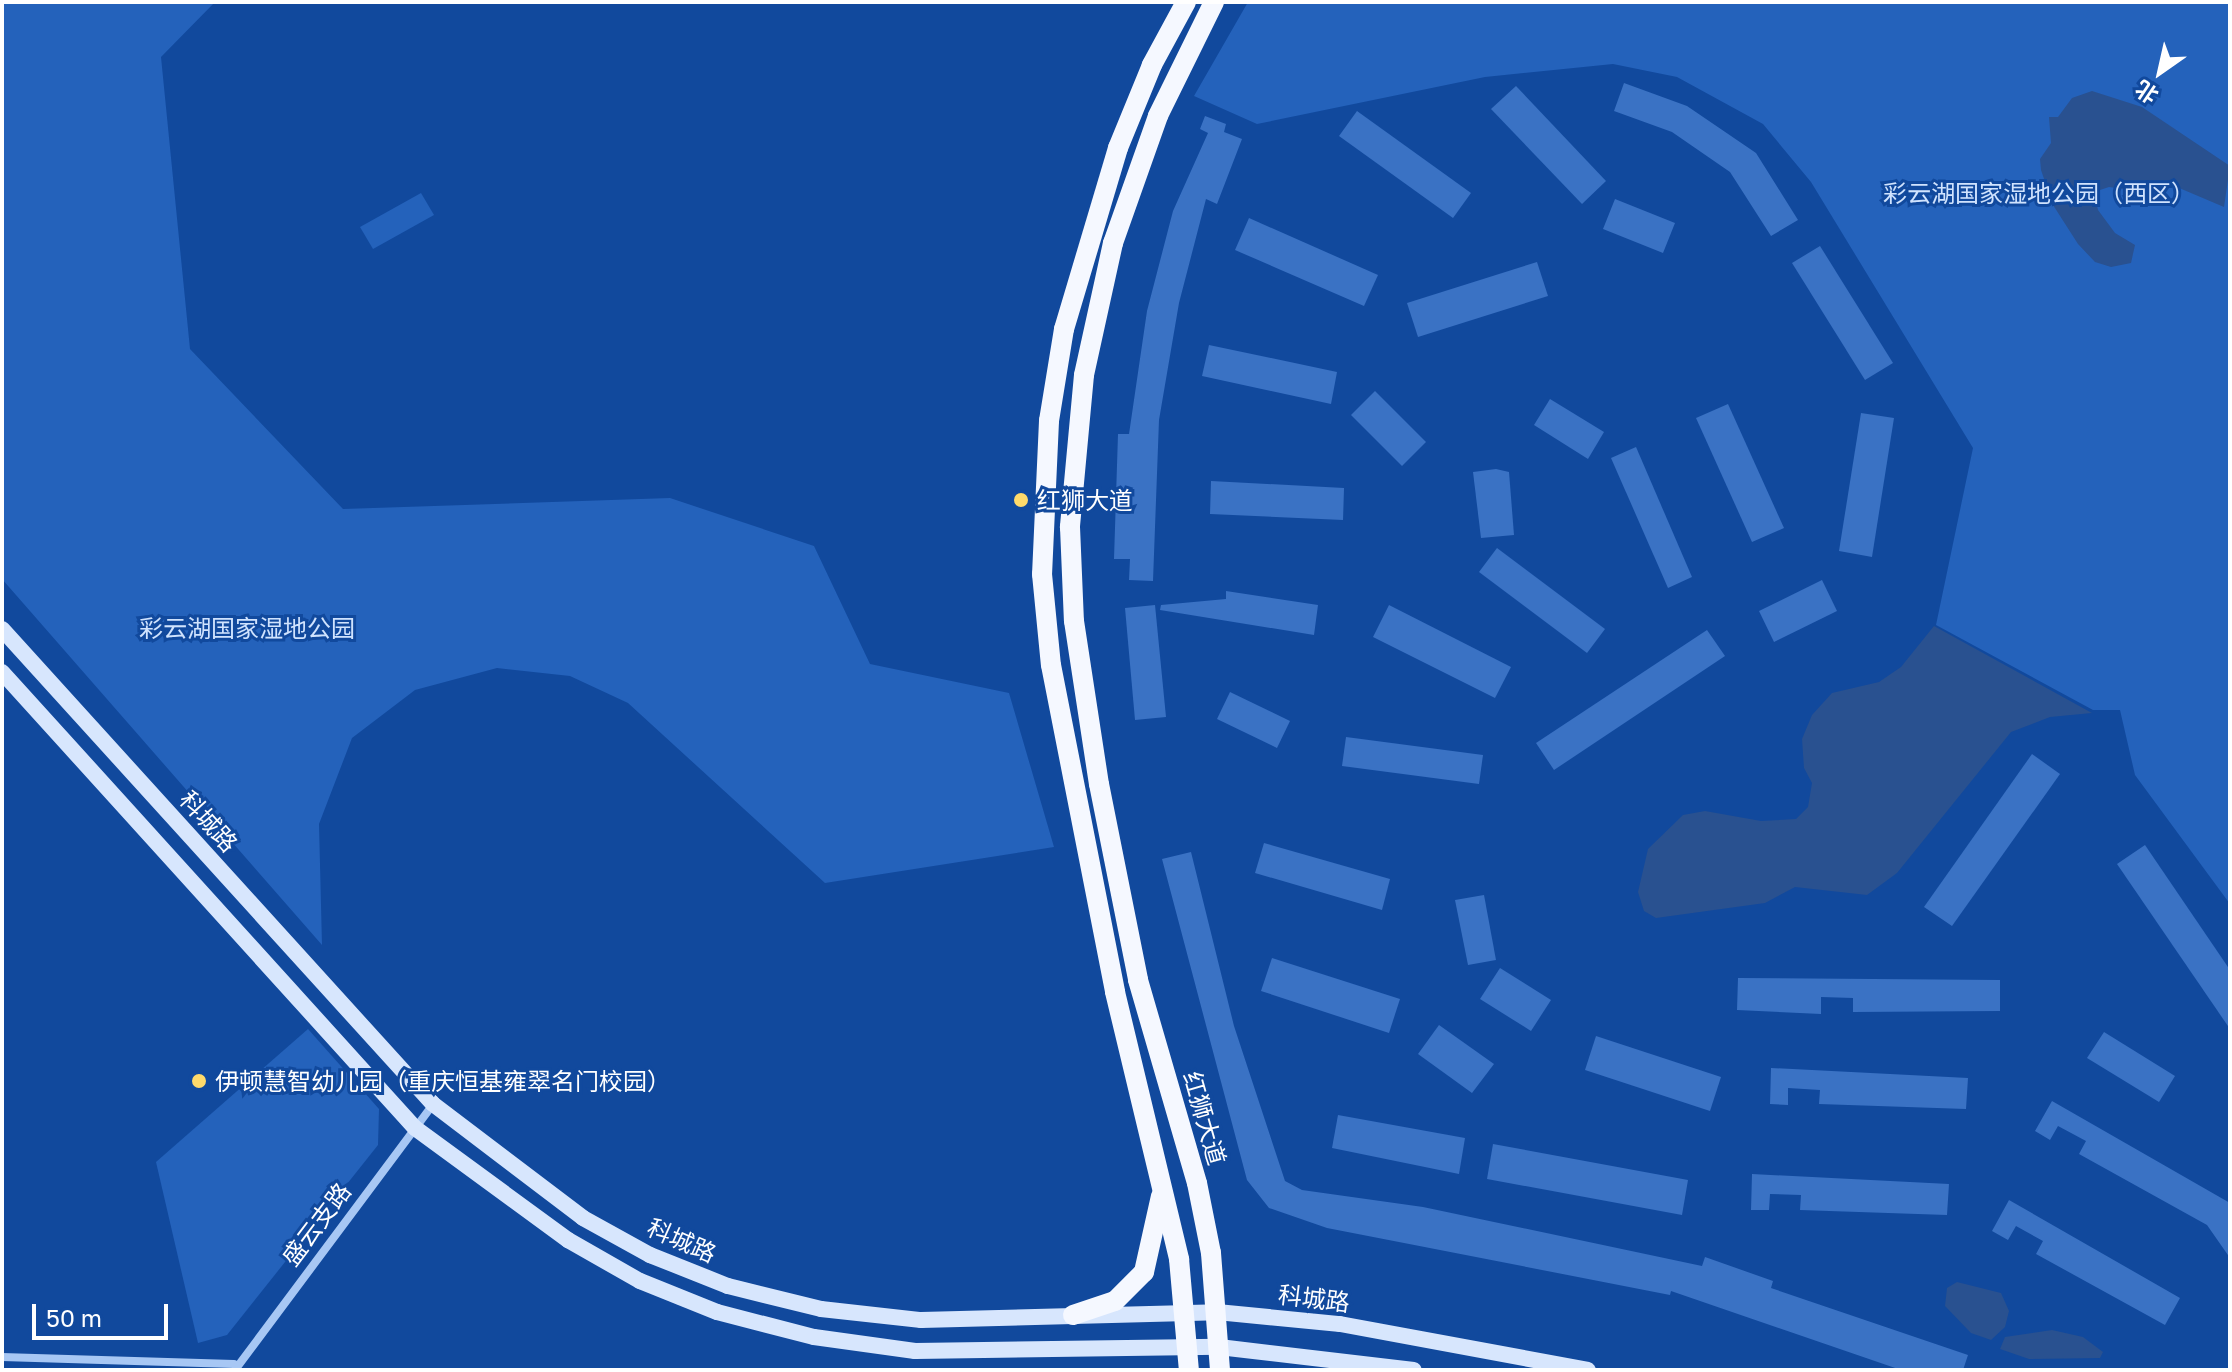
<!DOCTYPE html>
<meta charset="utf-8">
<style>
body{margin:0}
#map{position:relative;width:2232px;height:1372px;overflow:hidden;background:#11499d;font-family:"Golos Text","Noto Sans SC",sans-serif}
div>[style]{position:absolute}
.green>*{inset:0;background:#2462bb}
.water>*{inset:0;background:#295190}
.building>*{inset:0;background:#3a72c4}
.minor>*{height:8px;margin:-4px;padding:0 4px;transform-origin:4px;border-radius:4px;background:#a7c7f4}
.secondary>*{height:16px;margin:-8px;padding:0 8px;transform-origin:8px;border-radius:8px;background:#d7e6fd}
.primary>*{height:20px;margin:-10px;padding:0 10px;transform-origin:10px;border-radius:10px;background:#f5f8ff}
.dots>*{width:22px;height:22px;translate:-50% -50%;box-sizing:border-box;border:4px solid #11499d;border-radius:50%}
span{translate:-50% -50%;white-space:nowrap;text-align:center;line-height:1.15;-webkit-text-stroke:6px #11499d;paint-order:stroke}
.park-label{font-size:24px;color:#d0e3fe}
.poi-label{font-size:24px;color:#fff}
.left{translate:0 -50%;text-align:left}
.street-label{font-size:24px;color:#fff}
.frame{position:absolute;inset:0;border:4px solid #fff;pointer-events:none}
.north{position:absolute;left:2120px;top:32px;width:80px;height:80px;-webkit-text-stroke:6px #11499d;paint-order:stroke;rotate:214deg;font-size:22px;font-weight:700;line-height:32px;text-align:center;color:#fff}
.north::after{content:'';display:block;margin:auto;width:28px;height:36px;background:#fff;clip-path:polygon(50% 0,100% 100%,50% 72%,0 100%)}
.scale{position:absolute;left:32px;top:1304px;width:136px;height:36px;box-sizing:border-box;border:4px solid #fff;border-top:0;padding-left:10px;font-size:24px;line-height:28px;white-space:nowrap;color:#fff;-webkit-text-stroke:6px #11499d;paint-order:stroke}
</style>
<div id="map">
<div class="green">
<div style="clip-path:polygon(2px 2px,215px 2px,161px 57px,190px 349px,343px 509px,670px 498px,814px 546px,870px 664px,1009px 693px,1054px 847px,825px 883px,628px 703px,570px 676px,497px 668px,415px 690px,352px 738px,319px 824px,322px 945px,2px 579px)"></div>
<div style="clip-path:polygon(1248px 2px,2230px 2px,2230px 904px,2135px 775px,2120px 710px,2093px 710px,1936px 625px,1973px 448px,1811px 182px,1763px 124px,1677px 77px,1613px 64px,1485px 77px,1257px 124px,1194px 96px)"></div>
<div style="clip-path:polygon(421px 193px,434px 215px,373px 249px,360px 227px)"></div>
<div style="clip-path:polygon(308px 1029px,379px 1109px,378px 1145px,227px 1335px,198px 1343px,156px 1162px)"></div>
</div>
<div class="water">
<div style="clip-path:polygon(2092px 91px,2142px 107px,2230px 166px,2224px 207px,2165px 182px,2140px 182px,2130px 190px,2109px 187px,2094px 192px,2098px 210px,2115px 233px,2135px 245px,2131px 263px,2111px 267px,2095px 262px,2078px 244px,2053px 205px,2041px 170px,2040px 159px,2051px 143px,2049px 117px,2058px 117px,2072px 98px)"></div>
<div style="clip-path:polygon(1934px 626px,2092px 713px,2050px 717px,2011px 732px,1897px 873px,1867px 895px,1795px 887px,1765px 903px,1656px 918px,1644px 911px,1638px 892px,1648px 849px,1683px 815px,1705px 811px,1761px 821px,1796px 819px,1808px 807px,1812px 783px,1804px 768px,1802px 739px,1812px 715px,1832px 693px,1879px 682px,1901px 667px)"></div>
<div style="clip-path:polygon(1957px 1282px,2001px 1293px,2009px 1311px,2005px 1327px,1991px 1340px,1971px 1333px,1945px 1306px,1947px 1288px)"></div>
<div style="clip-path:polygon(2052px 1330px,2083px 1337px,2103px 1352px,2100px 1358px,2029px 1359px,2000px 1349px,2005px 1337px)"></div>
</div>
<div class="building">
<div style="clip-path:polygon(1624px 83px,1687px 106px,1756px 153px,1798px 220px,1771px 236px,1730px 172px,1672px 132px,1614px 111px)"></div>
<div style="clip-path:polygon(1516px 86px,1606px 181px,1582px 204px,1491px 109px)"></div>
<div style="clip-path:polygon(1357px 111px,1471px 193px,1453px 218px,1339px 136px)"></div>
<div style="clip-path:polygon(1205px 116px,1226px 124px,1224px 132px,1242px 139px,1217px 204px,1206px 199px,1179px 303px,1159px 420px,1153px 581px,1129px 580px,1130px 559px,1114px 559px,1118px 434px,1129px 434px,1147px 311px,1173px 211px,1208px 133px,1200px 129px)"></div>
<div style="clip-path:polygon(1615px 199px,1675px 223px,1663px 253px,1603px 229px)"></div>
<div style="clip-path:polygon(1249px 218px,1378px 275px,1364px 306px,1235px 250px)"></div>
<div style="clip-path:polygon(1820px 246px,1893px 363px,1865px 380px,1792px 263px)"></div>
<div style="clip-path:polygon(1537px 262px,1548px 296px,1418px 337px,1407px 303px)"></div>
<div style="clip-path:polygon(1209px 345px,1337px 372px,1331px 404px,1202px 376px)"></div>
<div style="clip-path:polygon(1375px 391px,1426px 442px,1402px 466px,1351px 415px)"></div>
<div style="clip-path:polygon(1550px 399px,1604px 432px,1588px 459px,1534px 425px)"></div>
<div style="clip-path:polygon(1728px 404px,1784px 528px,1752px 542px,1696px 418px)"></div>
<div style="clip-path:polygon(1861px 413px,1894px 418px,1872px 557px,1839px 551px)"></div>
<div style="clip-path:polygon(1636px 447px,1692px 577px,1668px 588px,1611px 458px)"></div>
<div style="clip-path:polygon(1496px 469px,1509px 472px,1514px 535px,1481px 538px,1473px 472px)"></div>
<div style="clip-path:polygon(1211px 481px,1344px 488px,1343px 520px,1210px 514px)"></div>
<div style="clip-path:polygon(1497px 548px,1605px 629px,1587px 653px,1479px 572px)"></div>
<div style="clip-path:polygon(1822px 580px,1837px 611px,1774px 642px,1759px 611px)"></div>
<div style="clip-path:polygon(1226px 591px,1318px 605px,1314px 635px,1160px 610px,1161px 605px,1226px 599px)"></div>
<div style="clip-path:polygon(1155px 605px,1166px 717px,1135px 720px,1125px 608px)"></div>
<div style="clip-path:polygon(1389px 605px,1511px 667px,1495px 698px,1373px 637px)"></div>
<div style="clip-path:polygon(1707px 630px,1725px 656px,1554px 770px,1536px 743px)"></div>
<div style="clip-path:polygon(1230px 692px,1290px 721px,1277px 748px,1217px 719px)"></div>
<div style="clip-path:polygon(1346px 737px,1483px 755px,1479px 784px,1342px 766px)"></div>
<div style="clip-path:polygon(2032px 754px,2060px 774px,1952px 926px,1924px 907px)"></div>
<div style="clip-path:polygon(1264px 843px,1390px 879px,1382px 910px,1255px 873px)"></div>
<div style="clip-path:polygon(2145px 845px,2230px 970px,2230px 1029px,2117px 864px)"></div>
<div style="clip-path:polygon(1191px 852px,1234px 1026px,1285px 1181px,1302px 1190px,1423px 1207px,1702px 1266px,1705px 1257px,1773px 1281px,1771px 1288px,1968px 1355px,1963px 1370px,1901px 1370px,1671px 1291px,1670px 1295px,1327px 1228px,1269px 1208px,1247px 1180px,1162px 859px)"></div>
<div style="clip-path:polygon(1484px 895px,1496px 960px,1468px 965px,1455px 900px)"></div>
<div style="clip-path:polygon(1272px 958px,1400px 999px,1389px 1033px,1261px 991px)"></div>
<div style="clip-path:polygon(1500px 968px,1551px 1000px,1531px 1031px,1480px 999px)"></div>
<div style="clip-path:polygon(1738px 978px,2000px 980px,2000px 1011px,1853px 1012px,1853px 998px,1821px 997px,1821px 1014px,1737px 1010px)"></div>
<div style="clip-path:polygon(1439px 1025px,1494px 1064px,1472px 1093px,1418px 1054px)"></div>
<div style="clip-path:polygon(2104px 1032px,2175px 1076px,2159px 1102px,2087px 1058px)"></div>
<div style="clip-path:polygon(1596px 1036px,1721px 1077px,1710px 1111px,1585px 1070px)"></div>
<div style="clip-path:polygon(1771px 1068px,1968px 1078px,1966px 1109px,1819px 1104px,1820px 1090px,1788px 1088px,1788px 1105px,1770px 1104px)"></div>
<div style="clip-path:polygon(2052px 1101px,2230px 1203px,2230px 1258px,2207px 1225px,2079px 1154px,2086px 1141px,2058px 1126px,2050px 1140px,2035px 1131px)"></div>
<div style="clip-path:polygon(1338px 1115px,1465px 1138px,1459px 1174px,1332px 1148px)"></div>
<div style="clip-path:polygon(1493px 1144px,1688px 1180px,1682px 1215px,1487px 1179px)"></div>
<div style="clip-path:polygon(1752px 1174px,1949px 1184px,1947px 1215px,1800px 1210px,1801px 1195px,1770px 1194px,1769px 1210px,1751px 1210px)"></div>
<div style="clip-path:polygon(2009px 1200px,2180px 1298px,2165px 1325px,2036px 1254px,2043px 1241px,2016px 1226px,2008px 1240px,1992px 1231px)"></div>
</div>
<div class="minor">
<div style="left:2px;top:1357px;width:232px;rotate:1.7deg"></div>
<div style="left:235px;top:1370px;width:332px;rotate:-53.3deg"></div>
</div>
<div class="secondary">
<div style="left:2px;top:629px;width:641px;rotate:47.78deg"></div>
<div style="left:433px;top:1104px;width:188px;rotate:37.2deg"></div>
<div style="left:583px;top:1218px;width:77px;rotate:28.9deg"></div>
<div style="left:650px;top:1255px;width:84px;rotate:21.7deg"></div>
<div style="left:728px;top:1286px;width:96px;rotate:13.9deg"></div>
<div style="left:821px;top:1309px;width:101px;rotate:6.3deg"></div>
<div style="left:921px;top:1320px;width:296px;rotate:-1.5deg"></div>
<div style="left:1217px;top:1312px;width:124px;rotate:5.6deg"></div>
<div style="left:1340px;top:1324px;width:252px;rotate:10.5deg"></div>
<div style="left:2px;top:672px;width:615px;rotate:47.83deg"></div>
<div style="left:415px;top:1128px;width:190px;rotate:36.2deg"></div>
<div style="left:568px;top:1240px;width:83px;rotate:29.7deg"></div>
<div style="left:640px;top:1281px;width:83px;rotate:21.9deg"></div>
<div style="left:717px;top:1312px;width:100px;rotate:14.5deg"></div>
<div style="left:814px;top:1337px;width:102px;rotate:7.9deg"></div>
<div style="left:915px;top:1351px;width:304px;rotate:-0.8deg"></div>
<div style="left:1219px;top:1347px;width:196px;rotate:6.7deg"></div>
</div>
<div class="primary">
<div style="left:1186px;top:2px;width:72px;rotate:118.4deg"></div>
<div style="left:1152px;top:65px;width:90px;rotate:112.3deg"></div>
<div style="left:1118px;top:148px;width:189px;rotate:106.6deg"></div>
<div style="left:1064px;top:329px;width:93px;rotate:99.3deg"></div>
<div style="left:1049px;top:421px;width:153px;rotate:92.6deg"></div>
<div style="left:1042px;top:574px;width:91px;rotate:84.4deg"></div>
<div style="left:1051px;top:665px;width:333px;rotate:78.9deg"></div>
<div style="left:1115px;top:992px;width:275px;rotate:76.5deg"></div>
<div style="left:1179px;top:1259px;width:111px;rotate:84.9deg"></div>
<div style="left:1214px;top:2px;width:127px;rotate:116.2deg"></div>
<div style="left:1158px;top:116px;width:135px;rotate:109.5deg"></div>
<div style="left:1113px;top:243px;width:135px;rotate:102.4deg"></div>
<div style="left:1084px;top:375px;width:153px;rotate:95.3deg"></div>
<div style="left:1070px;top:527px;width:94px;rotate:87.6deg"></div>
<div style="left:1074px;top:621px;width:165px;rotate:81.3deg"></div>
<div style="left:1099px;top:784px;width:200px;rotate:78.7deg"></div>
<div style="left:1138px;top:980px;width:211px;rotate:73.8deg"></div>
<div style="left:1197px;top:1183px;width:71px;rotate:78.7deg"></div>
<div style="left:1211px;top:1253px;width:117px;rotate:85.6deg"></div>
<div style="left:1073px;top:1315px;width:44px;rotate:-18.4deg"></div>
<div style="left:1115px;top:1301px;width:41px;rotate:-45deg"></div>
<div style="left:1144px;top:1272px;width:78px;rotate:-77.4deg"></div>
</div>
<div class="dots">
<div style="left:1021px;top:500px;background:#ffda6b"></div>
<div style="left:199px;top:1081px;background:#ffda6b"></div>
</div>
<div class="park-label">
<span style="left:2039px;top:193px">彩云湖国家湿地公园（西区）</span>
<span style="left:247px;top:628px">彩云湖国家湿地公园</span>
</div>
<div class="poi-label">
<span class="left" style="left:1037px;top:500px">红狮大道</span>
<span class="left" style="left:215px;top:1081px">伊顿慧智幼儿园（重庆恒基雍翠名门校园）</span>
</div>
<div class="street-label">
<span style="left:209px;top:821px;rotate:48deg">科城路</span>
<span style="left:1205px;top:1118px;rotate:74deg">红狮大道</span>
<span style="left:316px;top:1224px;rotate:-53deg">盛云支路</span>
<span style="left:682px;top:1240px;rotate:24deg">科城路</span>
<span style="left:1314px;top:1298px;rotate:7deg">科城路</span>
</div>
<div class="frame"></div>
<div class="north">北</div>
<div class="scale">50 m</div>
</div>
